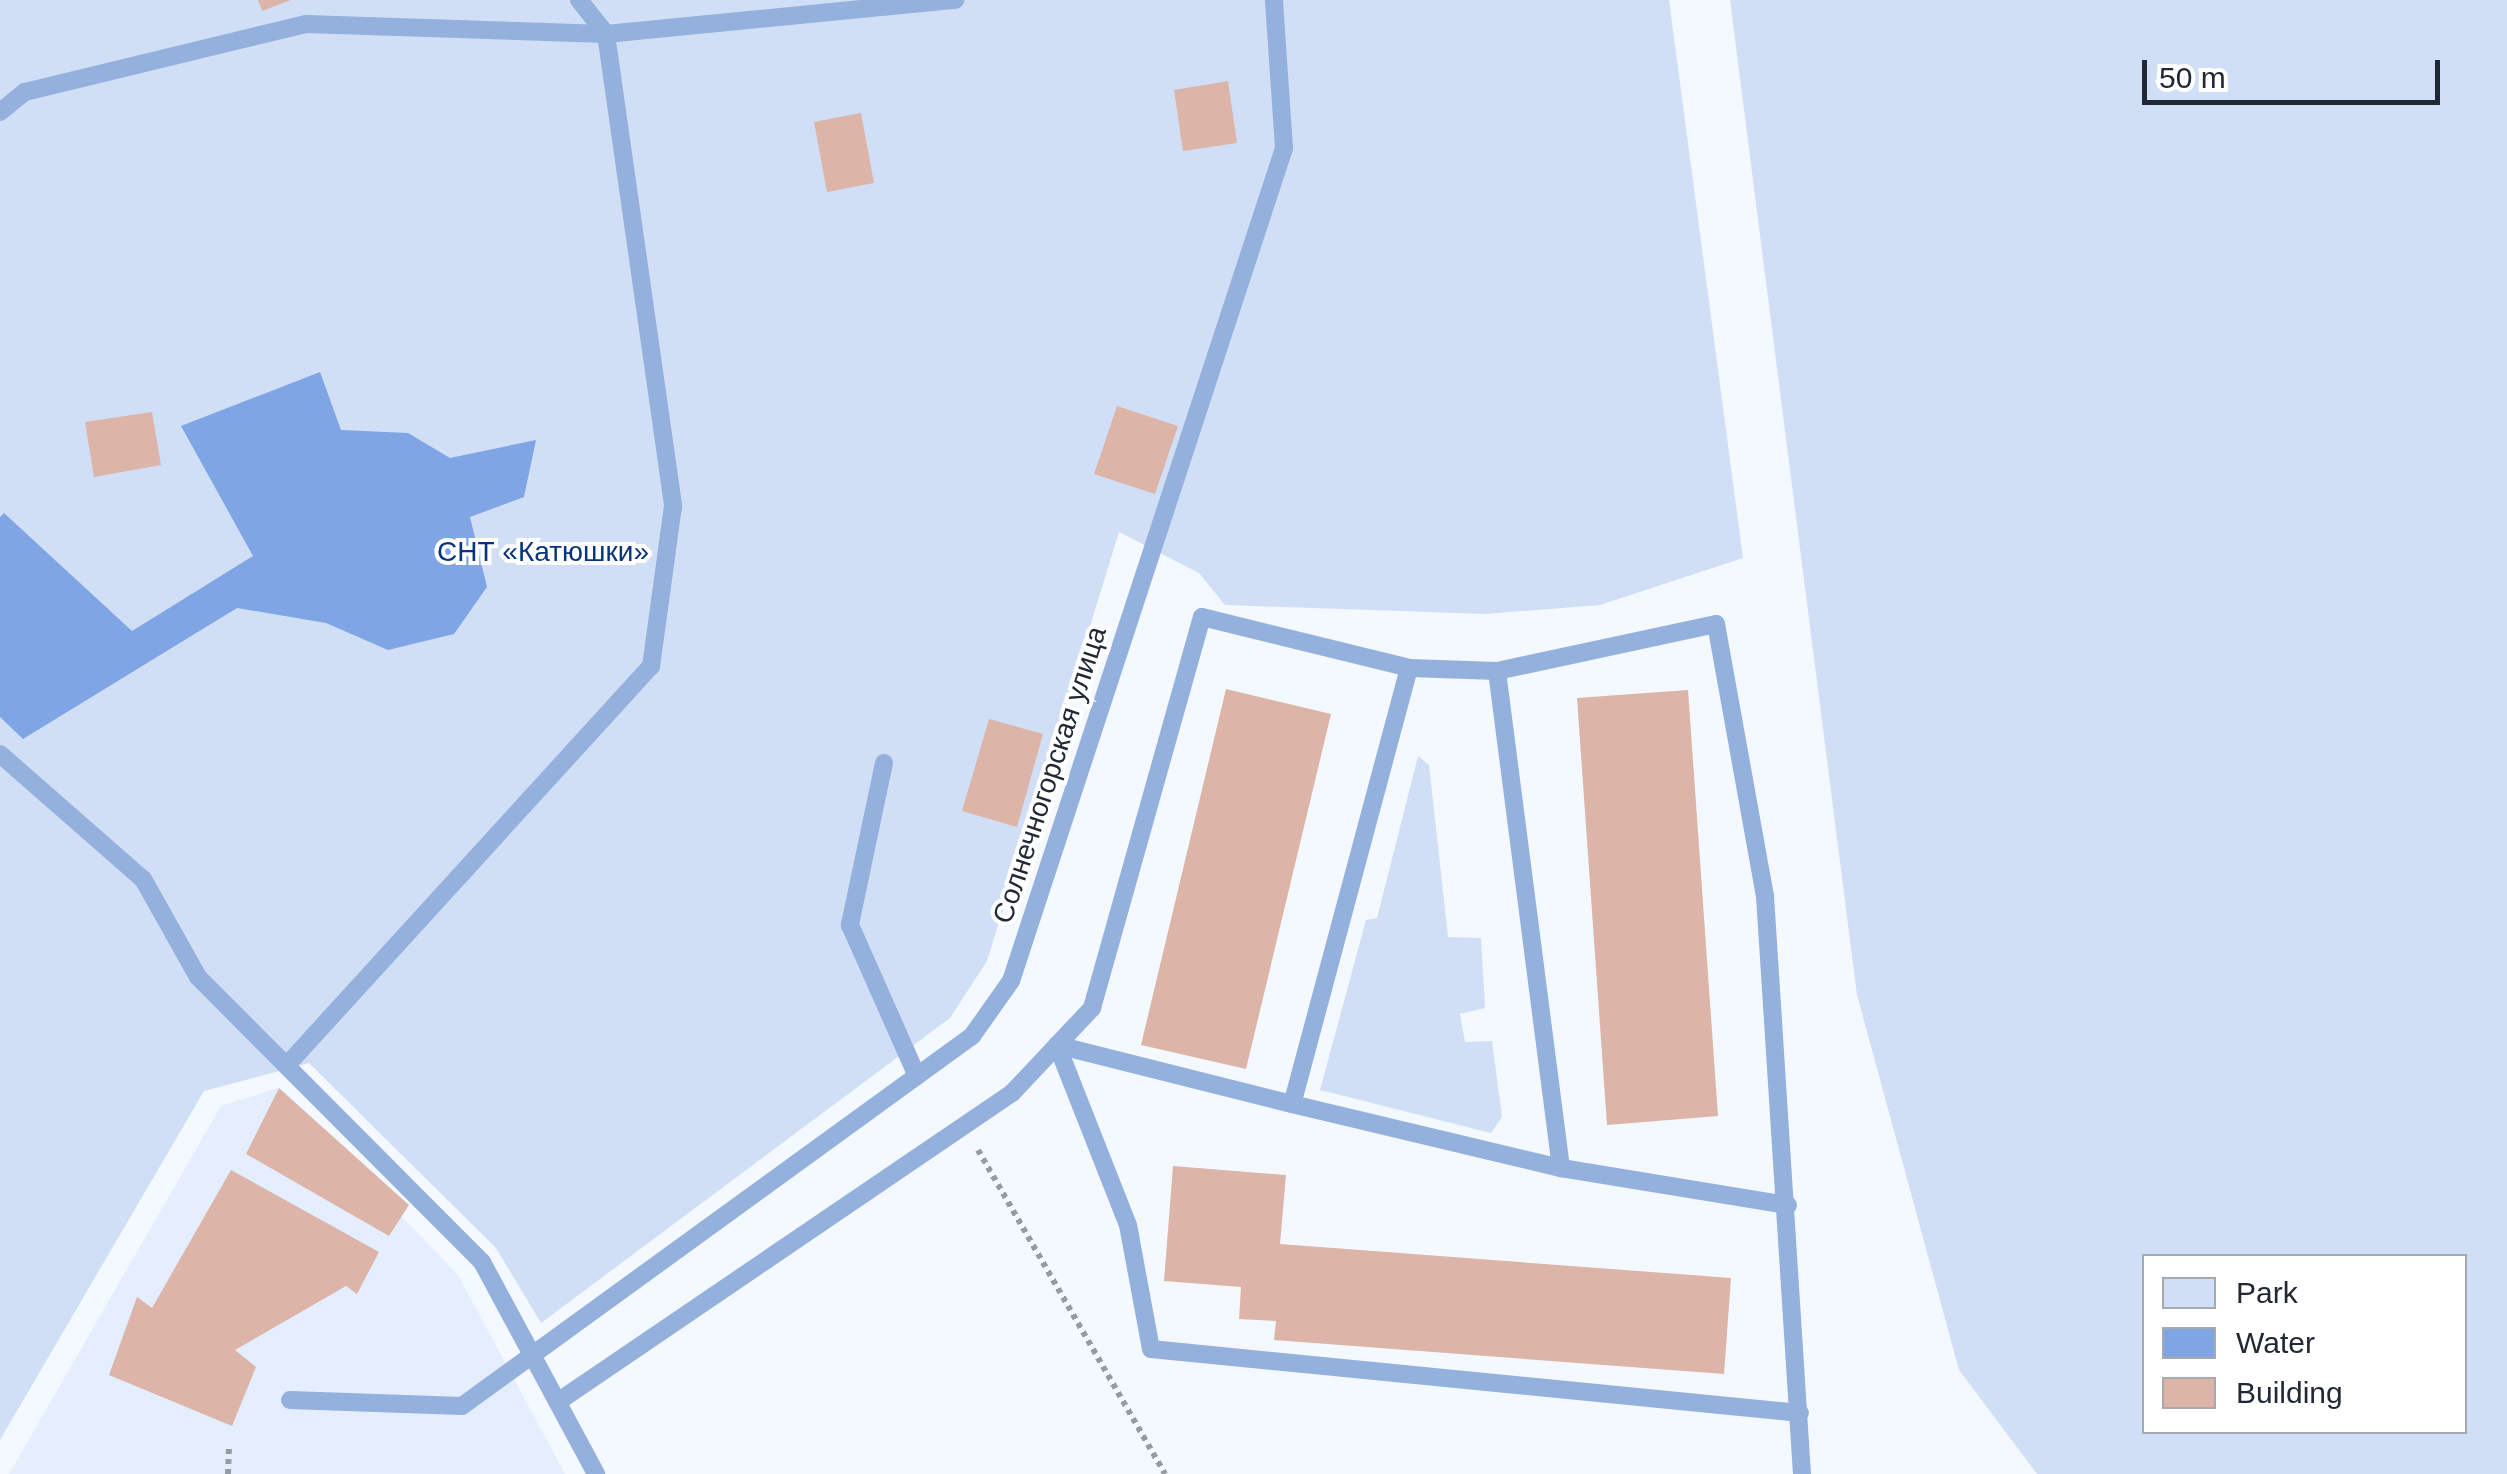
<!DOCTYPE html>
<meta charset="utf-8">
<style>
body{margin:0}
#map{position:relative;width:2507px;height:1474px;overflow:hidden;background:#f4f8ff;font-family:Helvetica,sans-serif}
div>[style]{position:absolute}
.built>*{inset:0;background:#e4eefe}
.green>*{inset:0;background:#d1dff6}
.water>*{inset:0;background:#7fa5e5}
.building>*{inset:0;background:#dcb4a8}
.path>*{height:6px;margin-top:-3px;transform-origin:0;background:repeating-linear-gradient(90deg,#959ba4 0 5px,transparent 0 10px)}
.service>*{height:18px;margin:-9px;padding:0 9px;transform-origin:9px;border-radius:9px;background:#94b0dd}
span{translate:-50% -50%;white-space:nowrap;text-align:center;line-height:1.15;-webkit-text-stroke:8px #fff;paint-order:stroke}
.park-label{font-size:28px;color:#07347c}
.street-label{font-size:28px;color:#212835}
.legend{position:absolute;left:2142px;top:1254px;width:325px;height:180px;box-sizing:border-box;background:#fff;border:2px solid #a6a9ae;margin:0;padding:12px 18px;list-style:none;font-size:30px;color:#212835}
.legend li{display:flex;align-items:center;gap:20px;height:50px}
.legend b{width:50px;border:2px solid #a6a9ae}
.scale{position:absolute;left:2142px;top:60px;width:298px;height:45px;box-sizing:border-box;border:5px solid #212835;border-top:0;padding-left:12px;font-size:30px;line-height:35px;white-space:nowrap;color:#212835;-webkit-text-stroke:8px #fff;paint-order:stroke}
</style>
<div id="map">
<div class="built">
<div style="clip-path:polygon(278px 1088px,458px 1275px,565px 1474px,9px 1474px,221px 1106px)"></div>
</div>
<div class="green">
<div style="clip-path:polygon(0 0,1669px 0,1743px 558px,1600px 605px,1484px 614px,1225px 605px,1199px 573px,1119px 532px,987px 961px,950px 1018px,541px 1323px,496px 1248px,309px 1063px,204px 1091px,0 1440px)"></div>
<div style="clip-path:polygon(evenodd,1730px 0,2507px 0,2507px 1474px,2037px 1474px,1959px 1370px,1857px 995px,1730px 0,2144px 1256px,2464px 1256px,2464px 1432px,2144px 1432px,2144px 1256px)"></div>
<div style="clip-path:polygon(1418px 756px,1429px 765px,1448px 937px,1481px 938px,1485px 1008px,1460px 1014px,1465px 1042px,1492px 1041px,1502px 1117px,1491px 1133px,1320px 1090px,1366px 920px,1377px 918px)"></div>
</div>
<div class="water">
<div style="clip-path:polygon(320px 372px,341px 430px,408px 433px,450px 458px,536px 440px,524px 497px,470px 517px,487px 587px,454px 634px,388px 650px,326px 623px,237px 608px,23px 739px,0 717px,0 517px,4px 513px,132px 631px,253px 556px,181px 426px)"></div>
</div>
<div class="building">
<div style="clip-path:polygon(258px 0,291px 0,262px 11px)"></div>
<div style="clip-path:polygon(1228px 81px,1237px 143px,1183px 151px,1174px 90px)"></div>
<div style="clip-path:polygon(861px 113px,874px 183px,827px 192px,814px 122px)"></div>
<div style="clip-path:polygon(1117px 406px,1178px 426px,1155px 494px,1094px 474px)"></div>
<div style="clip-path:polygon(152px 412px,161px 465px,94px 477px,85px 422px)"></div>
<div style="clip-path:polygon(1226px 689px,1331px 714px,1246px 1069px,1141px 1045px)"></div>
<div style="clip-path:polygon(1688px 690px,1718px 1116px,1607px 1125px,1577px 698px)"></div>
<div style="clip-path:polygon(989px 719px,1043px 734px,1017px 827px,962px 811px)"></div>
<div style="clip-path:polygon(279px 1088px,409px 1205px,389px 1236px,246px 1154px)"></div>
<div style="clip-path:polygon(1173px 1166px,1286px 1175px,1280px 1244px,1731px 1278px,1724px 1374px,1274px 1340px,1276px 1321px,1239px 1319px,1241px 1287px,1164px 1281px)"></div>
<div style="clip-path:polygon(231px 1170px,379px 1252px,357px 1294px,346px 1286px,235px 1350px,256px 1367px,232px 1426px,109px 1375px,137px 1297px,152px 1308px)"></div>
</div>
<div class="path">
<div style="left:978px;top:1150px;width:374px;rotate:60deg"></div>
<div style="left:228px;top:1474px;width:26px;rotate:-88deg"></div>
</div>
<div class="service">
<div style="left:579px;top:0;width:43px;rotate:51.5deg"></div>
<div style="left:606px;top:34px;width:351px;rotate:-5.6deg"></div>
<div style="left:0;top:112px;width:32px;rotate:-39deg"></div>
<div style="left:25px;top:92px;width:289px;rotate:-13.6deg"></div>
<div style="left:306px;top:24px;width:300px;rotate:1.9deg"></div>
<div style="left:606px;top:34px;width:477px;rotate:81.9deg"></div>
<div style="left:673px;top:506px;width:162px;rotate:97.8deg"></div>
<div style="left:651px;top:666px;width:539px;rotate:132.37deg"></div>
<div style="left:1409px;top:668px;width:451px;rotate:105deg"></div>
<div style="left:1292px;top:1104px;width:277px;rotate:13.4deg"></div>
<div style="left:1561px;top:1168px;width:501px;rotate:-97.34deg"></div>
<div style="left:0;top:754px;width:190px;rotate:41.2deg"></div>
<div style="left:143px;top:879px;width:112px;rotate:60.7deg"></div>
<div style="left:198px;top:977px;width:402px;rotate:45.1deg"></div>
<div style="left:482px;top:1262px;width:241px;rotate:61.7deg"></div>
<div style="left:884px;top:763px;width:166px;rotate:101.9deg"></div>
<div style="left:850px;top:925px;width:165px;rotate:66.1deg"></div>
<div style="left:1057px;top:1045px;width:193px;rotate:68.5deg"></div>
<div style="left:1128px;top:1225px;width:126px;rotate:79.5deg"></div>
<div style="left:1151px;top:1349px;width:652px;rotate:5.63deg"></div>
<div style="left:1057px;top:1045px;width:242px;rotate:14.1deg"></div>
<div style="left:1561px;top:1168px;width:230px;rotate:9.3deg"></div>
<div style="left:290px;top:1400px;width:172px;rotate:2deg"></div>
<div style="left:462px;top:1406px;width:630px;rotate:-35.96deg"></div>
<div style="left:972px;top:1036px;width:67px;rotate:-54.7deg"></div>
<div style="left:1011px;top:981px;width:877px;rotate:-71.85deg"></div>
<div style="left:1284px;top:148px;width:148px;rotate:-93.9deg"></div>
<div style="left:559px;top:1401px;width:548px;rotate:-34.21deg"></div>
<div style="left:1012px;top:1093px;width:117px;rotate:-46.7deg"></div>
<div style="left:1092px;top:1008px;width:406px;rotate:-74.3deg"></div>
<div style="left:1202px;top:617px;width:213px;rotate:13.8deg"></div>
<div style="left:1409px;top:668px;width:88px;rotate:2deg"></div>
<div style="left:1497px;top:671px;width:224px;rotate:-12.1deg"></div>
<div style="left:1716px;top:624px;width:276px;rotate:79.8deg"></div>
<div style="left:1765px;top:896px;width:579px;rotate:86.34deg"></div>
</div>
<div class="park-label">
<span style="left:543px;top:552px">СНТ «Катюшки»</span>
</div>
<div class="street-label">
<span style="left:1050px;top:775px;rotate:-72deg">Солнечногорская улица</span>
</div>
<ul class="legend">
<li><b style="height:28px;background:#d1dff6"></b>Park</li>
<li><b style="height:28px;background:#7fa5e5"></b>Water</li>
<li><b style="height:28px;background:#dcb4a8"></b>Building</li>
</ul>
<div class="scale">50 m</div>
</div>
